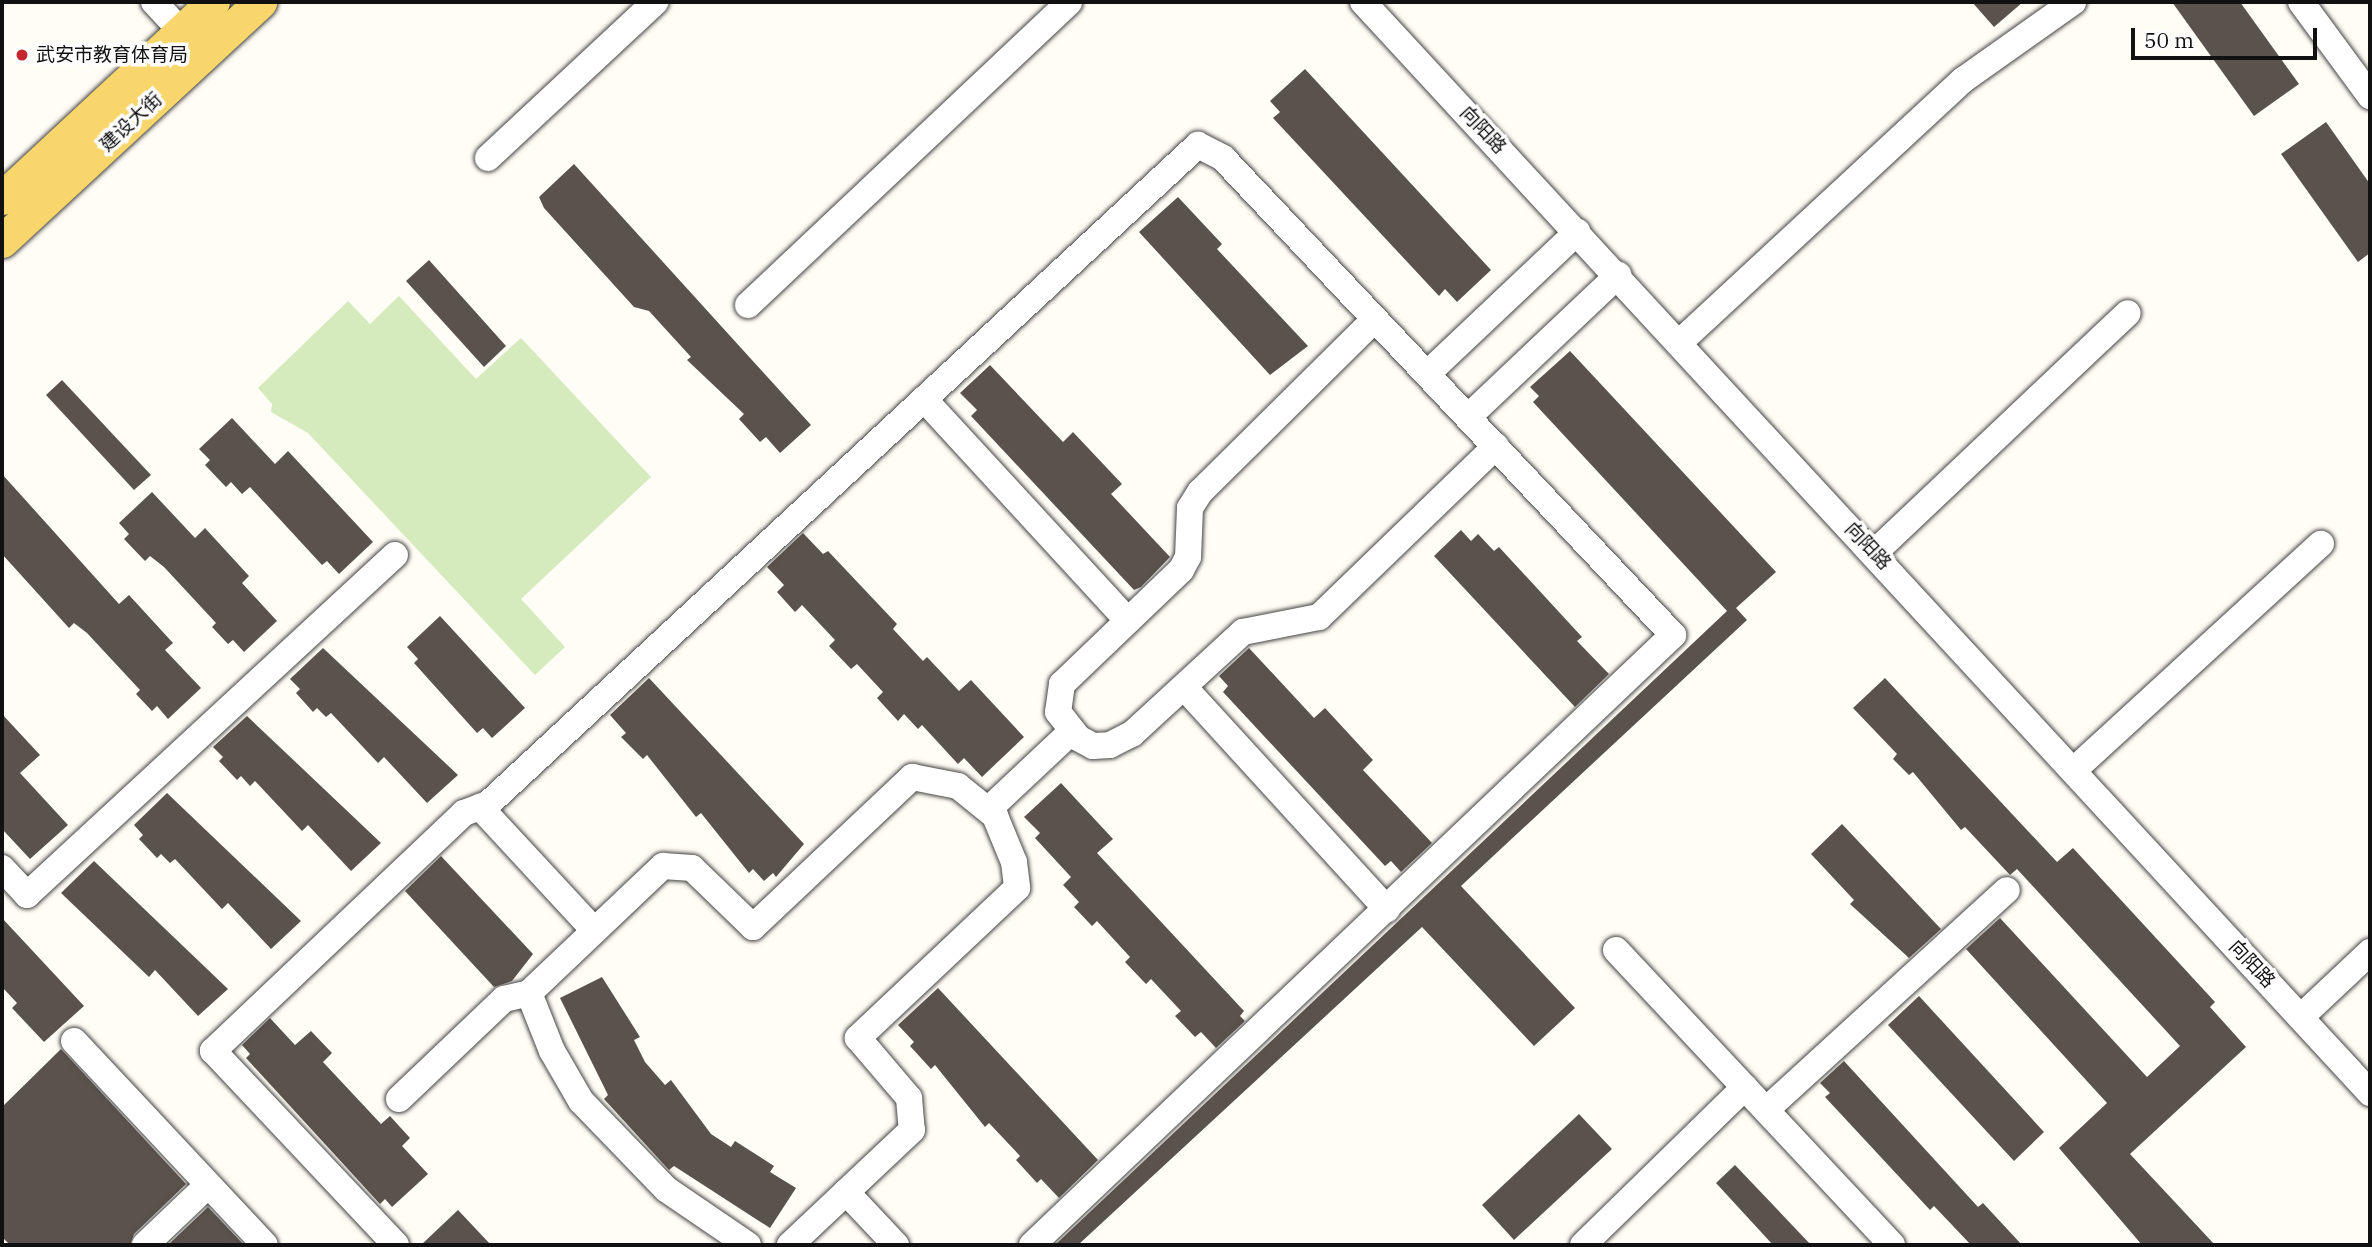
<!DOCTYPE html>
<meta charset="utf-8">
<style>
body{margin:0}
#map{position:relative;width:2372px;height:1247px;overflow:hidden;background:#fffdf5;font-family:"IBM Plex Serif","Noto Sans SC",serif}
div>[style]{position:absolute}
.green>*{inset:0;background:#d5ebbd}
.building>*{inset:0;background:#5a524d}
.roads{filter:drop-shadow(0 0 2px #444) drop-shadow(0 0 2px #444)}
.minor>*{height:26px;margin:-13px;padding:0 13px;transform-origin:13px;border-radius:13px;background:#fff}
.major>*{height:33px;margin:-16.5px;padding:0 16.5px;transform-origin:16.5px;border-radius:16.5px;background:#f9d66b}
.dots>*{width:19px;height:19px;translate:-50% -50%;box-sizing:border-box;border:4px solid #fff;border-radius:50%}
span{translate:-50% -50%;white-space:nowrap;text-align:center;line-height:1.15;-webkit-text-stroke:7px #fff;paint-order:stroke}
.poi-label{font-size:19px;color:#111}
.left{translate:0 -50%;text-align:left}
.street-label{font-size:19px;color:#111}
.frame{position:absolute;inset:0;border:4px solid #111;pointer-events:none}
.scale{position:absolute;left:2131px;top:28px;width:186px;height:32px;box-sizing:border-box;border:4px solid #111;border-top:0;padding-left:9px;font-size:21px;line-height:24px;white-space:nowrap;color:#111;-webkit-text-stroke:5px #fff;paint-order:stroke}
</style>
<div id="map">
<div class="green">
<div style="clip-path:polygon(399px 296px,476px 379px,521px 338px,651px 477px,521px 599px,565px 647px,535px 675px,308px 433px,271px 412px,272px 404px,258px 388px,348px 301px,370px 324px)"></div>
</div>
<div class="building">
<div style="clip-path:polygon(1972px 2px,2023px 2px,1994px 27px)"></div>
<div style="clip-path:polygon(2172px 2px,2240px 2px,2299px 84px,2254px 116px)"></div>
<div style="clip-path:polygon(1305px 69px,1491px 270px,1457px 302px,1445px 289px,1439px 296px,1273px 118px,1280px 112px,1270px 101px)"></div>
<div style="clip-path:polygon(2326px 122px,2370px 184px,2370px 253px,2358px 262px,2281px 154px)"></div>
<div style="clip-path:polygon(574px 164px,811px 425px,780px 453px,766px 437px,760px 442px,739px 419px,744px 414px,687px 360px,691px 357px,649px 311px,634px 307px,544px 208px,539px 197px)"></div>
<div style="clip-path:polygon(1178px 197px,1222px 244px,1217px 249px,1308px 346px,1270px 375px,1139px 232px)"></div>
<div style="clip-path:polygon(429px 260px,506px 346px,484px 367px,406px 281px)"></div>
<div style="clip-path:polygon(1570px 351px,1776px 572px,1736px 608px,1747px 620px,1461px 886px,1575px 1008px,1534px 1046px,1422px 927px,1078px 1245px,1055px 1245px,1727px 611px,1533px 402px,1539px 396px,1530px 387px)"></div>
<div style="clip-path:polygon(990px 365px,1063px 442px,1073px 432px,1122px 484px,1111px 494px,1170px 557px,1141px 587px,1134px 590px,971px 416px,977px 410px,960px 393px)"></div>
<div style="clip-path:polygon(62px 380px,151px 475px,134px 490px,46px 395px)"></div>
<div style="clip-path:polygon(232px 418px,275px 464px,288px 451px,373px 542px,339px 574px,327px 561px,322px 565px,250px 487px,242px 494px,231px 482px,226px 487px,205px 465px,210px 460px,199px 449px)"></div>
<div style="clip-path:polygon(2px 474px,119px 604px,129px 595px,173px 643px,165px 650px,201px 688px,168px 719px,157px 706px,152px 711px,136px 694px,140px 690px,87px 633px,74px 623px,69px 628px,2px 554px)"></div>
<div style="clip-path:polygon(152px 492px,195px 538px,205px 528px,249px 576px,242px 583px,277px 621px,244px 652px,233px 640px,228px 644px,212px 627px,216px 623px,164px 567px,150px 556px,145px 561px,124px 539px,129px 534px,119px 523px)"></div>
<div style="clip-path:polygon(1461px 530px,1471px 541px,1478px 534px,1494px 551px,1499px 547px,1582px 637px,1577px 641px,1609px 674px,1575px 707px,1434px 556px)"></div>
<div style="clip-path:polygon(803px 533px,823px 554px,828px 551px,897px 624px,893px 629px,923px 661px,927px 657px,959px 691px,971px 680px,1024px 737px,982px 777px,964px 758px,958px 764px,922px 725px,918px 729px,904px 714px,898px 721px,877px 698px,883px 692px,857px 664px,851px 669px,829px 646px,835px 640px,802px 605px,795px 612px,777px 592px,784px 585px,767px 567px)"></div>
<div style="clip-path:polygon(440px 616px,525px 708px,492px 738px,483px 728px,477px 733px,414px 663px,418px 659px,407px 647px)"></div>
<div style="clip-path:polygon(323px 648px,458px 775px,427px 803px,384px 757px,378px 763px,331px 713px,326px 717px,317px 708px,313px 712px,296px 693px,300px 689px,290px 679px)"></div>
<div style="clip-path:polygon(1249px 648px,1314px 718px,1325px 708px,1373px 760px,1363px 770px,1432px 843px,1401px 872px,1391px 861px,1385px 866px,1223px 692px,1228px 686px,1219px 676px)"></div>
<div style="clip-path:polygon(649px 678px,804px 844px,776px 877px,773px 873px,764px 881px,753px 869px,749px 873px,701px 813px,696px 817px,647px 755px,643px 759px,621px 737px,626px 733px,610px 715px)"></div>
<div style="clip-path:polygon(1885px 678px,2057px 862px,2073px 848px,2215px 1002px,2210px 1007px,2246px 1047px,2130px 1154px,2215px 1245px,2142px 1245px,2059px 1148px,2107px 1103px,1966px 949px,2000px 918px,2147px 1077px,2180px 1046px,2017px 869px,2010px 875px,1965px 827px,1961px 830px,1913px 772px,1909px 775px,1893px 759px,1897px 754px,1853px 708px)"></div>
<div style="clip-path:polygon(2px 714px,40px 755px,20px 773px,68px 825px,30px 859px,2px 829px)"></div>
<div style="clip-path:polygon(247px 716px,381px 843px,351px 871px,308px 825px,302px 831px,255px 781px,250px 786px,241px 776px,237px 780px,219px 761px,223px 757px,213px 747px)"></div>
<div style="clip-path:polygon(1061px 783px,1113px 839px,1097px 853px,1244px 1011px,1240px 1016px,1245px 1021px,1216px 1048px,1201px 1032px,1195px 1037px,1175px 1016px,1181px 1011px,1151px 979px,1146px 984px,1125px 962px,1130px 957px,1097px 921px,1092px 926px,1074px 907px,1079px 902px,1063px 885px,1071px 877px,1035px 838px,1040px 833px,1024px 817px)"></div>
<div style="clip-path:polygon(167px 793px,301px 921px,271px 949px,228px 903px,222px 909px,175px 859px,170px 863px,161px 854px,157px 858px,139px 839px,143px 835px,134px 825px)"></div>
<div style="clip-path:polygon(1842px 824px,1941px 929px,1909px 958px,1850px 904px,1854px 900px,1811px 854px)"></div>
<div style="clip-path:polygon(441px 856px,533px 954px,512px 981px,494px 987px,405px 891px)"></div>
<div style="clip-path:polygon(94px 861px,228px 989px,198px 1016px,155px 970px,149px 977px,61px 893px)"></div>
<div style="clip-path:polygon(2px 918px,84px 1006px,44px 1042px,12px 1008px,17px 1003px,2px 987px)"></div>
<div style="clip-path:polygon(602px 977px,640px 1037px,634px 1040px,645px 1062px,665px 1085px,671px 1080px,711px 1134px,731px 1147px,735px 1141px,774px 1166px,770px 1172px,796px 1188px,770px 1228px,674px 1166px,669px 1170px,604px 1099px,608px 1095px,560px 998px)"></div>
<div style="clip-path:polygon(938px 988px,1098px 1160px,1059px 1198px,1041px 1179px,1037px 1183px,1016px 1160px,1020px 1156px,989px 1123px,985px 1127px,935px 1065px,931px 1069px,910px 1046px,914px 1042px,898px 1025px)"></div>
<div style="clip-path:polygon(1919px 996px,2044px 1132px,2014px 1161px,1888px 1025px)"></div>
<div style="clip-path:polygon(270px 1018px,295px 1045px,311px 1031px,332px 1053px,323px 1062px,381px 1124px,390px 1116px,410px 1138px,402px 1146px,428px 1174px,392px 1207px,385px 1199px,380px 1204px,246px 1058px,250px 1054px,242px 1045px)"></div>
<div style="clip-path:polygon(61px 1049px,186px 1184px,134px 1234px,130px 1245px,10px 1245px,2px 1237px,2px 1107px)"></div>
<div style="clip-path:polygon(1844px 1061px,1978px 1207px,1983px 1203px,2022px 1245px,1971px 1245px,1934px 1206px,1930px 1210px,1825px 1097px,1830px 1093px,1820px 1083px)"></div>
<div style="clip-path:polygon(1579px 1114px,1612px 1149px,1514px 1240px,1482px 1205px)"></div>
<div style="clip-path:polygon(1735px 1165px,1811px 1245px,1773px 1245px,1716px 1183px)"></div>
<div style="clip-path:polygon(208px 1207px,244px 1245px,168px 1245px)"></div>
<div style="clip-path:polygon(458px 1210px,491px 1245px,421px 1245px)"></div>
</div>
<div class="roads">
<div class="minor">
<div style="left:154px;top:2px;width:57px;rotate:47.1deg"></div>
<div style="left:1363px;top:2px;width:1485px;rotate:47.29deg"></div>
<div style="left:2301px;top:2px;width:117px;rotate:53.7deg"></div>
<div style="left:488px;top:158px;width:229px;rotate:-43deg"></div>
<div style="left:748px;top:305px;width:441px;rotate:-43.3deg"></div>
<div style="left:1375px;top:319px;width:246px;rotate:135.3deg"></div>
<div style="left:1200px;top:492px;width:19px;rotate:122deg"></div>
<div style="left:1190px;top:508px;width:49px;rotate:92.3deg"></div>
<div style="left:1188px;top:557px;width:15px;rotate:118deg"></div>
<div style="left:1181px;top:570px;width:165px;rotate:136.2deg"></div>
<div style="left:1062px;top:684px;width:28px;rotate:98deg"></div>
<div style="left:1058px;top:712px;width:33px;rotate:52deg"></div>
<div style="left:1078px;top:738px;width:17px;rotate:28deg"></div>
<div style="left:1093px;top:746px;width:17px;rotate:-3deg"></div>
<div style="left:1110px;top:745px;width:25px;rotate:-27deg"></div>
<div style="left:1132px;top:734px;width:151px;rotate:-42.6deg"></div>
<div style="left:1243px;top:632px;width:77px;rotate:-11.2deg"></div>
<div style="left:1319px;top:617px;width:246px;rotate:-44deg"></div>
<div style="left:1680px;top:342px;width:386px;rotate:-42.8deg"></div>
<div style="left:1963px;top:80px;width:135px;rotate:-35.3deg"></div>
<div style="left:1427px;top:374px;width:207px;rotate:-43.4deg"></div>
<div style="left:924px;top:399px;width:301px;rotate:47.4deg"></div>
<div style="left:1468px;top:417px;width:207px;rotate:-43.4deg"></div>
<div style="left:1874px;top:553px;width:349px;rotate:-43.4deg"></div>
<div style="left:1184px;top:687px;width:301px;rotate:47.6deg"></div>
<div style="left:2074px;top:770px;width:335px;rotate:-42.5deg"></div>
<div style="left:480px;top:807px;width:168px;rotate:47.2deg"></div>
<div style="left:989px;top:809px;width:114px;rotate:-43.2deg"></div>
<div style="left:2px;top:868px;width:37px;rotate:47deg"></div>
<div style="left:27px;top:895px;width:501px;rotate:-42.74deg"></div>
<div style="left:1616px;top:950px;width:404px;rotate:46.9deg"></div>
<div style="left:2301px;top:1017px;width:95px;rotate:-43.3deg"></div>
<div style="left:74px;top:1041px;width:279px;rotate:46.9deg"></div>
<div style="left:399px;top:1099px;width:145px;rotate:-43.6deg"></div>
<div style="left:504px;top:999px;width:26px;rotate:-13deg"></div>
<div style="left:1766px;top:1110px;width:326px;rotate:-42.4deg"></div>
<div style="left:846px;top:1192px;width:73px;rotate:46.7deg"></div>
<div style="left:145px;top:1245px;width:87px;rotate:-43.6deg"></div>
<div style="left:396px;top:1245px;width:267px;rotate:-133.3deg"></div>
<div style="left:213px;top:1051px;width:346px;rotate:-43.5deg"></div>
<div style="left:464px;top:813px;width:26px;rotate:-21deg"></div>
<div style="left:488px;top:804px;width:969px;rotate:-42.87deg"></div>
<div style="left:1198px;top:145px;width:28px;rotate:27deg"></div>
<div style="left:1223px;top:158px;width:656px;rotate:46.67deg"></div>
<div style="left:1673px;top:635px;width:885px;rotate:136.42deg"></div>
<div style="left:748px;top:1245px;width:99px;rotate:-145.7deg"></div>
<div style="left:666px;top:1189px;width:122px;rotate:-134deg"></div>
<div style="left:581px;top:1101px;width:58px;rotate:-120.1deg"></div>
<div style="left:552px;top:1051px;width:62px;rotate:-111.6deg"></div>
<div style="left:529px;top:993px;width:185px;rotate:-43.5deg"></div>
<div style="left:663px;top:866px;width:29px;rotate:4deg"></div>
<div style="left:692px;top:868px;width:85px;rotate:44deg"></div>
<div style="left:753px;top:927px;width:219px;rotate:-43.3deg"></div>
<div style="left:912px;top:777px;width:47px;rotate:11.1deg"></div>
<div style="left:958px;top:786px;width:48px;rotate:39deg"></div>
<div style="left:995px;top:816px;width:50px;rotate:67.6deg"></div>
<div style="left:1014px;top:862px;width:26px;rotate:83deg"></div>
<div style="left:1017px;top:888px;width:219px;rotate:136.7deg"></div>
<div style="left:858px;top:1038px;width:79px;rotate:49.6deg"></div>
<div style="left:909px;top:1098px;width:32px;rotate:85deg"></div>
<div style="left:912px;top:1130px;width:168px;rotate:136.7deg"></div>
<div style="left:1583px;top:1245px;width:226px;rotate:-44.3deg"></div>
</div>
<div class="major">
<div style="left:2px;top:198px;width:288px;rotate:-42.9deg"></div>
<div style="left:2px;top:241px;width:352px;rotate:-42.8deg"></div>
</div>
</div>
<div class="dots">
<div style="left:22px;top:55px;background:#c4262e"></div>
</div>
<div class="poi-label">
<span class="left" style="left:36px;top:55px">武安市教育体育局</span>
</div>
<div class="street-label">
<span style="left:131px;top:122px;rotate:-43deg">建设大街</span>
<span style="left:1483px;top:130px;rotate:47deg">向阳路</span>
<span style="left:1868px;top:546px;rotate:47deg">向阳路</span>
<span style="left:2252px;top:964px;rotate:47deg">向阳路</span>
</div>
<div class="frame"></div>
<div class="scale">50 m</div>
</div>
